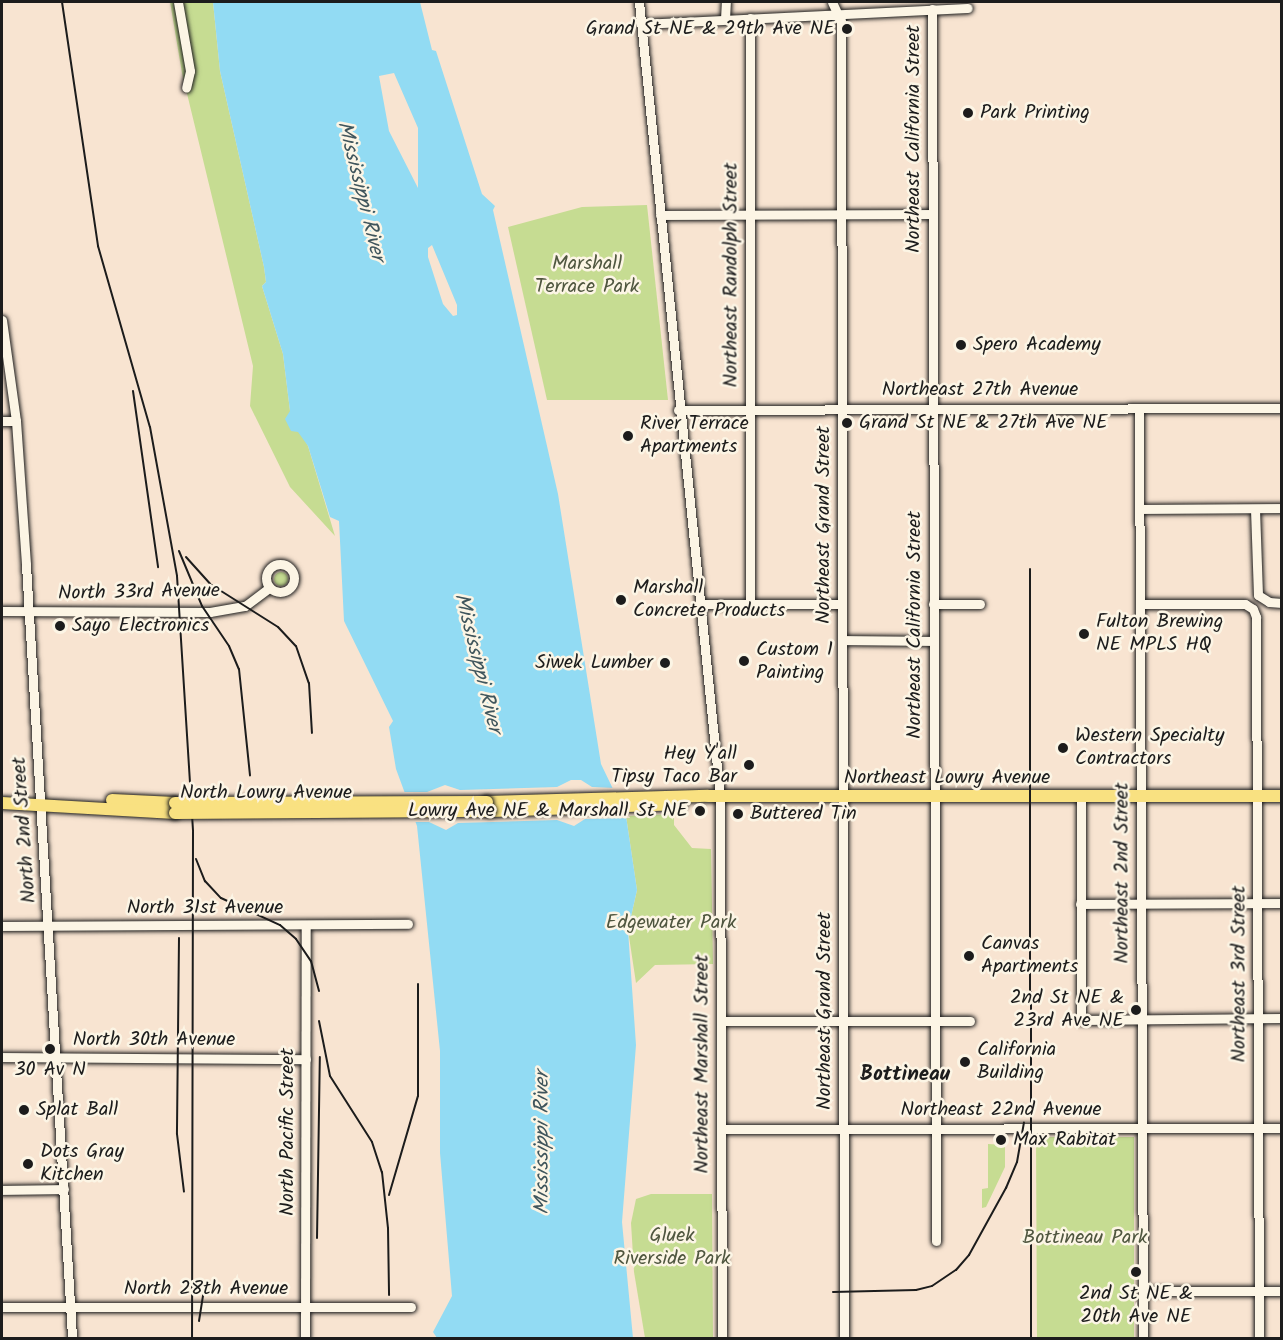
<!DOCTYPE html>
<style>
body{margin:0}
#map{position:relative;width:1283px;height:1340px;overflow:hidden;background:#f8e4d1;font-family:Kalam,sans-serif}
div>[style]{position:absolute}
.green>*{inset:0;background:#c6dc92}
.round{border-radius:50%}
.water>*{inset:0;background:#92dbf3}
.pier>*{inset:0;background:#f8e4d1}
.roads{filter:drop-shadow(0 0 2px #1c1c1c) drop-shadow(0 0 2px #1c1c1c)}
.minor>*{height:9px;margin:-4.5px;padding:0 4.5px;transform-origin:4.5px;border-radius:4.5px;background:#fcf5e5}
.minor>.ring{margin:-4.5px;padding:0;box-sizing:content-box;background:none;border:9px solid #fcf5e5;border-radius:50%}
.major>*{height:12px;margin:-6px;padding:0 6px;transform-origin:6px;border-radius:6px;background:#f9e181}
.rail>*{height:2px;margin:-1px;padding:0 1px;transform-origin:1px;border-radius:1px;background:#1c1c1c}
.bridges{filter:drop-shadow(0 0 2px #1c1c1c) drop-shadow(0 0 2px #1c1c1c)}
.major-bridge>*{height:12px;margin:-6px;padding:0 6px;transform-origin:6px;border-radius:6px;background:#f9e181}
.dots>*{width:16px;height:16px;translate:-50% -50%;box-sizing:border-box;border:3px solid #fcf5e5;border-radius:50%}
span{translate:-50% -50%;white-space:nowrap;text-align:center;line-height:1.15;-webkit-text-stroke:5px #fcf5e5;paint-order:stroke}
.poi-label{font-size:20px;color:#1c1c1c}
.right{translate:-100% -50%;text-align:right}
.left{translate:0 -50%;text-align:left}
.street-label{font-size:20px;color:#1c1c1c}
.park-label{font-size:20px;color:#4f563f}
.water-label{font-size:21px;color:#3f555c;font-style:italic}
.neighbourhood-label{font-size:21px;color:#1c1c1c;font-weight:700}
.frame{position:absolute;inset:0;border:3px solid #1c1c1c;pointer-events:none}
</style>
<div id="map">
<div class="green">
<div style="clip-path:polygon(170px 2px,213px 2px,220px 71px,264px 267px,266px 282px,262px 286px,283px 354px,290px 411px,308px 446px,335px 536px,290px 487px,250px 406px,253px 366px,182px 73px)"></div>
<div style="clip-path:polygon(647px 205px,668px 400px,547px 400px,508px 227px,582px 207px)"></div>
<div class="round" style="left:274px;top:572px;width:14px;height:14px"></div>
<div style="clip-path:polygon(674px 814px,674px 825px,692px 848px,711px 849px,713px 964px,655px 965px,636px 983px,628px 930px,637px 890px,626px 816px)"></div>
<div style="clip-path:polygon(1036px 1137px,1134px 1137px,1134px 1338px,1037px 1338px)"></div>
<div style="clip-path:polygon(988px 1144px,1005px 1145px,1005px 1167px,986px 1207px,982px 1208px,982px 1189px,988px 1188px)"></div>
<div style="clip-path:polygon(651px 1194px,712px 1194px,713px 1338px,645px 1338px,634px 1272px,631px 1223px,636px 1199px)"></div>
</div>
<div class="water">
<div style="clip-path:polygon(evenodd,213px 2px,420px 2px,432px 50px,436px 51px,482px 194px,495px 206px,493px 210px,558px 494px,601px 764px,626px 816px,637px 890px,628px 930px,636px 1045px,622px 1222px,633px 1338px,437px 1338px,433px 1332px,452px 1296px,440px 1153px,440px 1051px,417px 826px,396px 769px,389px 727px,393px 721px,344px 621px,339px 521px,330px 517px,308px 446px,298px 432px,291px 431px,285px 419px,290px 411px,283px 354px,262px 286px,266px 282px,264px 267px,220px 71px,213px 2px,394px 73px,418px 128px,418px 188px,389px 131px,379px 76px,394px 73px,213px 2px,432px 245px,457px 305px,457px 315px,453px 316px,443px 304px,428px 257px,428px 248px,432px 245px)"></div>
</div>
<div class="pier">
<div style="clip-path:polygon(571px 780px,581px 780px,592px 787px,616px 788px,630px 818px,585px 819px,574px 826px,557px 820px,458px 823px,446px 830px,429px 822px,413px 822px,401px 792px,427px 792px,445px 785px,460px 790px,557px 787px)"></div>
</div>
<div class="roads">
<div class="minor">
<div style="left:178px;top:2px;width:70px;rotate:80.1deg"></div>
<div style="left:190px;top:71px;width:17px;rotate:103deg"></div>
<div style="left:639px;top:2px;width:798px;rotate:84.18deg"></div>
<div style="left:720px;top:796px;width:542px;rotate:89.79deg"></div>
<div style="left:832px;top:2px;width:21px;rotate:65deg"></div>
<div style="left:841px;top:21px;width:1317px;rotate:89.87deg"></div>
<div style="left:932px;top:9px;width:1232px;rotate:89.81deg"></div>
<div style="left:750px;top:18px;width:586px;rotate:90deg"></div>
<div style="left:725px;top:19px;width:17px;rotate:-87deg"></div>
<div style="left:641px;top:24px;width:327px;rotate:-2.8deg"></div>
<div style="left:660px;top:215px;width:272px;rotate:-0.2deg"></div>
<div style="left:2px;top:320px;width:102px;rotate:82.1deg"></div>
<div style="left:16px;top:421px;width:144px;rotate:86deg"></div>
<div style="left:26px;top:565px;width:774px;rotate:86.59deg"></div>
<div style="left:1139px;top:408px;width:930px;rotate:89.75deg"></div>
<div style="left:678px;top:410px;width:604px;rotate:-0.19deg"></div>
<div style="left:2px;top:421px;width:14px"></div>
<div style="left:1140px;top:509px;width:142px;rotate:-0.4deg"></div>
<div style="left:1255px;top:509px;width:86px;rotate:88deg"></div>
<div style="left:1258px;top:595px;width:13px;rotate:32deg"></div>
<div style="left:1269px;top:602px;width:13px;rotate:4deg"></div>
<div class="ring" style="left:266px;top:564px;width:19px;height:19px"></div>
<div style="left:700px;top:604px;width:141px"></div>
<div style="left:933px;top:604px;width:47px"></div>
<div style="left:1141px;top:604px;width:104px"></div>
<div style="left:1245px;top:604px;width:9px;rotate:32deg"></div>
<div style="left:1253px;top:609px;width:9px;rotate:69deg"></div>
<div style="left:1256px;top:617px;width:721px;rotate:89.76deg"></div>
<div style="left:2px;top:611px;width:208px;rotate:0.3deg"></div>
<div style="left:210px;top:612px;width:36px;rotate:-10deg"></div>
<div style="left:245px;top:606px;width:31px;rotate:-37deg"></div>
<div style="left:842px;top:640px;width:91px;rotate:0.6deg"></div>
<div style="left:1081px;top:797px;width:223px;rotate:90deg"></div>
<div style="left:1081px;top:1020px;width:201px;rotate:-0.6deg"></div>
<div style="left:1080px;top:904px;width:202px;rotate:-0.3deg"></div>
<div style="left:2px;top:926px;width:406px;rotate:-0.3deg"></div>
<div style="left:722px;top:1021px;width:248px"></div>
<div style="left:2px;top:1057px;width:304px;rotate:0.4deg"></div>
<div style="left:721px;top:1129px;width:561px;rotate:-0.1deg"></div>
<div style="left:2px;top:1190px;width:62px;rotate:-0.9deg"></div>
<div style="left:1144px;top:1291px;width:138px"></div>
<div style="left:2px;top:1307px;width:409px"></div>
<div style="left:305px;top:1338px;width:413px;rotate:-89.9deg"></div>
</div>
<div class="major">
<div style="left:112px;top:800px;width:63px;rotate:2.7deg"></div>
<div style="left:487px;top:802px;width:221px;rotate:-1.6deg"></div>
<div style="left:708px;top:796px;width:574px"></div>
<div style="left:2px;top:803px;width:173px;rotate:3.3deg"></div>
<div style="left:490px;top:811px;width:191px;rotate:-2.1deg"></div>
</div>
</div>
<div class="rail">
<div style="left:62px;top:2px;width:247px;rotate:81.6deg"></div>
<div style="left:98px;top:246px;width:188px;rotate:74deg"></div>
<div style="left:150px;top:427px;width:151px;rotate:79.7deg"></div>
<div style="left:177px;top:576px;width:256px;rotate:86.4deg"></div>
<div style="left:193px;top:832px;width:506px;rotate:90.11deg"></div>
<div style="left:133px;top:391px;width:178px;rotate:81.9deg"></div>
<div style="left:179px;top:551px;width:60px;rotate:67.3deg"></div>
<div style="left:202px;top:606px;width:48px;rotate:56deg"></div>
<div style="left:229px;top:646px;width:25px;rotate:67deg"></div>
<div style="left:239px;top:669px;width:107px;rotate:84.1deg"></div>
<div style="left:186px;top:557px;width:36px;rotate:48deg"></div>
<div style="left:210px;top:584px;width:80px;rotate:32.3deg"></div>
<div style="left:278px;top:627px;width:26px;rotate:47deg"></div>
<div style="left:296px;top:646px;width:39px;rotate:71deg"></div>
<div style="left:309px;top:683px;width:50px;rotate:86.6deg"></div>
<div style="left:1030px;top:569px;width:769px;rotate:89.93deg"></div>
<div style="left:196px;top:859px;width:24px;rotate:68deg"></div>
<div style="left:205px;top:881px;width:23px;rotate:47deg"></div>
<div style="left:221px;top:898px;width:65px;rotate:24.6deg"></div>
<div style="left:280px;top:925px;width:21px;rotate:41deg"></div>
<div style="left:296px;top:939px;width:27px;rotate:56deg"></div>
<div style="left:311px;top:961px;width:31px;rotate:75deg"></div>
<div style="left:179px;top:938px;width:196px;rotate:90.6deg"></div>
<div style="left:177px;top:1134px;width:58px;rotate:83.1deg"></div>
<div style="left:319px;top:1021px;width:56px;rotate:78.7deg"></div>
<div style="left:330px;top:1076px;width:78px;rotate:57.5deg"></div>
<div style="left:372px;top:1142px;width:32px;rotate:72deg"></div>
<div style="left:382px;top:1172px;width:56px;rotate:83.9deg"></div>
<div style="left:388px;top:1228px;width:67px;rotate:89.1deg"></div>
<div style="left:389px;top:1195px;width:103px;rotate:-73.7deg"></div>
<div style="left:418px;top:1096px;width:112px;rotate:-90deg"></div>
<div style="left:317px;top:1238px;width:181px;rotate:-89.1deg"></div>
<div style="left:833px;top:1292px;width:83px;rotate:-1.4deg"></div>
<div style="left:916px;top:1290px;width:16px;rotate:-14deg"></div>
<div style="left:932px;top:1286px;width:29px;rotate:-34deg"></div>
<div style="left:956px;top:1270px;width:20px;rotate:-49deg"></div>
<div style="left:969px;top:1255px;width:77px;rotate:-61.1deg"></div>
<div style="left:1006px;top:1188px;width:28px;rotate:-67deg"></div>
<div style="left:1017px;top:1162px;width:40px;rotate:-80deg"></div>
<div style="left:199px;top:1321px;width:31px;rotate:-81deg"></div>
</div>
<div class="bridges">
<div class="major-bridge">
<div style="left:175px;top:803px;width:312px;rotate:-0.2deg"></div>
<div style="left:175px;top:813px;width:315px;rotate:-0.4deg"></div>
</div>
</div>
<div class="dots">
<div style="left:847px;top:29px;background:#1c1c1c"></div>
<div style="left:968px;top:113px;background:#1c1c1c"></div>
<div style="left:961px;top:345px;background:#1c1c1c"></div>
<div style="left:847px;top:423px;background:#1c1c1c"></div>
<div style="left:628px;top:436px;background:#1c1c1c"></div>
<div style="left:621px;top:600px;background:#1c1c1c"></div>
<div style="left:60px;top:626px;background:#1c1c1c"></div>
<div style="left:1084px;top:634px;background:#1c1c1c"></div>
<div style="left:744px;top:661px;background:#1c1c1c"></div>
<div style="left:665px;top:663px;background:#1c1c1c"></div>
<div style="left:1063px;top:748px;background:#1c1c1c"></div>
<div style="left:749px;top:765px;background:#1c1c1c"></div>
<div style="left:700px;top:811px;background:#1c1c1c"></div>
<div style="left:738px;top:814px;background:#1c1c1c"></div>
<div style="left:969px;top:956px;background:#1c1c1c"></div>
<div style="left:1136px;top:1010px;background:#1c1c1c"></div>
<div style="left:50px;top:1049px;background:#1c1c1c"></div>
<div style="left:965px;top:1062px;background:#1c1c1c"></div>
<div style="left:24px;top:1110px;background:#1c1c1c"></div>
<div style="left:1001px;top:1140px;background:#1c1c1c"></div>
<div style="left:28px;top:1164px;background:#1c1c1c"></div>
<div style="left:1136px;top:1272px;background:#1c1c1c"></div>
</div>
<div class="poi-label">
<span class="right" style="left:835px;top:29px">Grand St NE &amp; 29th Ave NE</span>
<span class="left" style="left:980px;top:113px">Park Printing</span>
<span class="left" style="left:973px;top:345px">Spero Academy</span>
<span class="left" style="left:859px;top:423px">Grand St NE &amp; 27th Ave NE</span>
<span class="left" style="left:640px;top:436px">River Terrace<br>Apartments</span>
<span class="left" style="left:633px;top:600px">Marshall<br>Concrete Products</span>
<span class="left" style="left:1096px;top:634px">Fulton Brewing<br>NE MPLS HQ</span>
<span class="left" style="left:72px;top:626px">Sayo Electronics</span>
<span class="left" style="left:756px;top:662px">Custom 1<br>Painting</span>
<span class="right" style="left:653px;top:663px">Siwek Lumber</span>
<span class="left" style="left:1075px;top:748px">Western Specialty<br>Contractors</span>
<span class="right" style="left:737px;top:766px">Hey Y'all<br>Tipsy Taco Bar</span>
<span class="right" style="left:688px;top:811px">Lowry Ave NE &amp; Marshall St NE</span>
<span class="left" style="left:750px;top:814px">Buttered Tin</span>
<span class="left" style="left:981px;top:956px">Canvas<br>Apartments</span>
<span class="right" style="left:1124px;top:1010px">2nd St NE &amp;<br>23rd Ave NE</span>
<span class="left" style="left:977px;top:1062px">California<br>Building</span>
<span style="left:50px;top:1070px">30 Av N</span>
<span class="left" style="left:36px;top:1110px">Splat Ball</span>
<span class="left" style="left:1013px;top:1140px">Max Rabitat</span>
<span class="left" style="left:40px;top:1164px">Dots Gray<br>Kitchen</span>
<span style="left:1136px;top:1306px">2nd St NE &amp;<br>20th Ave NE</span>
</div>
<div class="street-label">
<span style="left:914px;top:139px;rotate:-90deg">Northeast California Street</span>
<span style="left:732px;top:275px;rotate:-90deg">Northeast Randolph Street</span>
<span style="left:980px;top:390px">Northeast 27th Avenue</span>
<span style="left:824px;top:525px;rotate:-90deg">Northeast Grand Street</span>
<span style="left:139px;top:593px;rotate:-1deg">North 33rd Avenue</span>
<span style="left:915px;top:625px;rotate:-90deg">Northeast California Street</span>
<span style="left:947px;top:778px">Northeast Lowry Avenue</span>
<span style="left:266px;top:793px">North Lowry Avenue</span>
<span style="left:25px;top:830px;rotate:-94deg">North 2nd Street</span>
<span style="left:1123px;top:873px;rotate:-90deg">Northeast 2nd Street</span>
<span style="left:205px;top:908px">North 31st Avenue</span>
<span style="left:1240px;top:974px;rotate:-90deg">Northeast 3rd Street</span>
<span style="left:825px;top:1011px;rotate:-90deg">Northeast Grand Street</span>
<span style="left:154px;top:1040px">North 30th Avenue</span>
<span style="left:703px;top:1064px;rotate:-90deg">Northeast Marshall Street</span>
<span style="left:1001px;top:1110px">Northeast 22nd Avenue</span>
<span style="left:288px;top:1132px;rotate:-90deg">North Pacific Street</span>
<span style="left:206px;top:1289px">North 28th Avenue</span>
</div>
<div class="park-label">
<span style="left:587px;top:276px">Marshall<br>Terrace Park</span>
<span style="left:671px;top:923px">Edgewater Park</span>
<span style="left:672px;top:1248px">Gluek<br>Riverside Park</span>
<span style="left:1085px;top:1238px">Bottineau Park</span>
</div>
<div class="water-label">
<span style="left:360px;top:191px;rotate:76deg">Mississippi River</span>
<span style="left:477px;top:663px;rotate:76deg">Mississippi River</span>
<span style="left:543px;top:1143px;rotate:-90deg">Mississippi River</span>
</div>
<div class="neighbourhood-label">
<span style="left:905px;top:1075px">Bottineau</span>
</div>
<div class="frame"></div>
</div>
